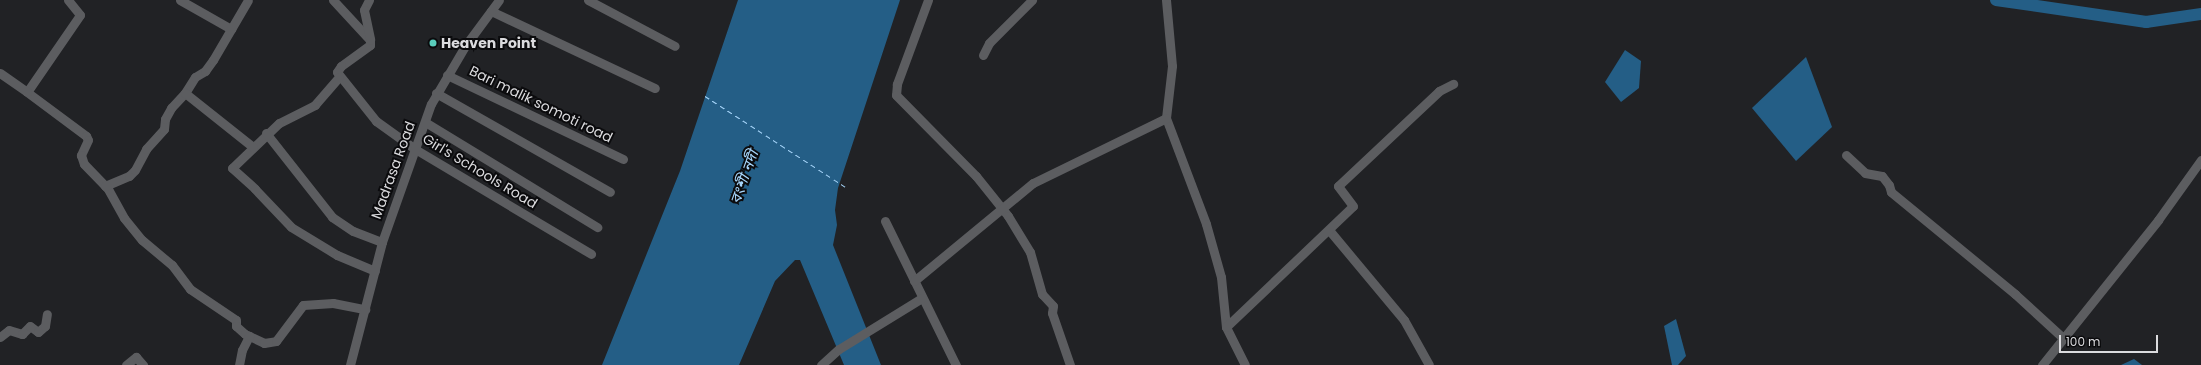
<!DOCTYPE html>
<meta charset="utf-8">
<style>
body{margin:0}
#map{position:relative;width:2201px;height:365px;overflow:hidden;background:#212225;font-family:Poppins,"Noto Sans Bengali",sans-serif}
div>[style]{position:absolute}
.water>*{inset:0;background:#245e86}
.river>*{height:12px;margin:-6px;padding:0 6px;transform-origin:6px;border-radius:6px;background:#245e86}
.ferry>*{height:1px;margin-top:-0.5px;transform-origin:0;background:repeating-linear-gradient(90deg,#a6d5fa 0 5px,transparent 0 9px)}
.minor>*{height:9px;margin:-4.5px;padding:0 4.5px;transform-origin:4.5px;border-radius:4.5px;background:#5c5d60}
.dots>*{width:11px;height:11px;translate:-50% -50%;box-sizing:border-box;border:2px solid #0b0b0d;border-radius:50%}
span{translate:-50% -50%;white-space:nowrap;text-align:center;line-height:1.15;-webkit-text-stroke:4px #0b0b0d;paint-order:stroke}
.poi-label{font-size:14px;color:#dbdbde;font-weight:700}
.left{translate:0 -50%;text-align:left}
.street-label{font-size:14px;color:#dbdbde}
.water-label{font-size:15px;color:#a6d5fa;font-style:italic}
.scale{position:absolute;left:2059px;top:335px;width:99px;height:18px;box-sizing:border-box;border:2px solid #dbdbde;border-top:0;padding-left:5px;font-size:12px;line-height:14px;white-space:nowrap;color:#dbdbde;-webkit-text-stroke:3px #0b0b0d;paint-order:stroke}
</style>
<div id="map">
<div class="water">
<div style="clip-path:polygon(738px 0,900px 0,838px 188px,835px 210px,837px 225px,833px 245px,881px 365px,844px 365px,800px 260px,795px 260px,775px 281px,739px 365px,602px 365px,680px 171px)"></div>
<div style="clip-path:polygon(1625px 50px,1641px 61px,1639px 88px,1621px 102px,1605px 82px)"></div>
<div style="clip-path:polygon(1806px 57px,1832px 127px,1796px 161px,1752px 108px)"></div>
<div style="clip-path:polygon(1676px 319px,1686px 356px,1678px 365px,1672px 365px,1664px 326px)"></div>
<div style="clip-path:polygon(2134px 359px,2142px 365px,2121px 365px)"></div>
</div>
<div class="river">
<div style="left:1996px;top:0;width:152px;rotate:8.3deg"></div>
<div style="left:2146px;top:22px;width:56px;rotate:-8.3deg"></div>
</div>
<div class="ferry">
<div style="left:705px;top:96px;width:169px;rotate:32.9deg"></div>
</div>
<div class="minor">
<div style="left:68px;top:0;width:19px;rotate:51deg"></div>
<div style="left:80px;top:15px;width:93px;rotate:124.5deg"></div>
<div style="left:27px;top:92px;width:74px;rotate:36.7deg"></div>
<div style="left:86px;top:136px;width:4px;rotate:63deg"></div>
<div style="left:88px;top:140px;width:17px;rotate:115deg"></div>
<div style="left:81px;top:155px;width:9px;rotate:72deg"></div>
<div style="left:84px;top:164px;width:35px;rotate:46deg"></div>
<div style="left:108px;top:189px;width:33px;rotate:61deg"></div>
<div style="left:124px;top:218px;width:28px;rotate:51deg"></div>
<div style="left:142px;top:240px;width:39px;rotate:40deg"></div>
<div style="left:172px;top:265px;width:30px;rotate:53deg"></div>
<div style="left:190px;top:289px;width:55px;rotate:34deg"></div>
<div style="left:236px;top:320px;width:6px;rotate:90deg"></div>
<div style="left:236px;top:326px;width:12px;rotate:42deg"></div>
<div style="left:245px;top:334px;width:21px;rotate:25deg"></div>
<div style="left:264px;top:343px;width:12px;rotate:-9deg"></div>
<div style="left:276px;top:341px;width:45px;rotate:-53.1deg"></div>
<div style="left:303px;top:305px;width:30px;rotate:-4deg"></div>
<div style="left:333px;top:303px;width:33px;rotate:11deg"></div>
<div style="left:180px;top:0;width:59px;rotate:29.6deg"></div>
<div style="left:333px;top:0;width:54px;rotate:47.2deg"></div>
<div style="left:370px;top:40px;width:5px;rotate:90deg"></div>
<div style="left:370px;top:45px;width:36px;rotate:144deg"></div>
<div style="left:341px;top:66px;width:7px;rotate:124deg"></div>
<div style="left:337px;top:72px;width:63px;rotate:51.5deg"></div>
<div style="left:376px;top:121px;width:48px;rotate:35.7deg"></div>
<div style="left:415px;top:149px;width:205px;rotate:30.8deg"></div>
<div style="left:369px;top:0;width:11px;rotate:117deg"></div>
<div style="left:364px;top:10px;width:30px;rotate:78deg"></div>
<div style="left:588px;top:0;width:98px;rotate:27.9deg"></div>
<div style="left:928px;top:0;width:90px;rotate:110.3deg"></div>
<div style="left:897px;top:84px;width:11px;rotate:95deg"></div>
<div style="left:896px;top:95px;width:114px;rotate:45.4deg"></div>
<div style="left:976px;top:176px;width:51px;rotate:51.3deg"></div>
<div style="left:1008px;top:216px;width:42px;rotate:58.6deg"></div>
<div style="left:1030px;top:252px;width:44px;rotate:74.1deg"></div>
<div style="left:1042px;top:294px;width:16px;rotate:47deg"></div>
<div style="left:1053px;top:306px;width:7px;rotate:98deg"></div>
<div style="left:1052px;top:313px;width:55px;rotate:70.9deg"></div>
<div style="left:1166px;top:0;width:66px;rotate:84.8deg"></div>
<div style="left:1172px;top:66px;width:52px;rotate:96.6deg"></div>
<div style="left:1166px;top:118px;width:113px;rotate:69.3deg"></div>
<div style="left:1206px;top:224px;width:55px;rotate:74.2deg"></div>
<div style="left:1221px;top:277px;width:50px;rotate:84.3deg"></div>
<div style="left:1226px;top:327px;width:42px;rotate:63.4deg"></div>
<div style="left:491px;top:11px;width:181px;rotate:25.2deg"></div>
<div style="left:983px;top:55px;width:13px;rotate:-63deg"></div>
<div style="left:989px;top:43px;width:61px;rotate:-45deg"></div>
<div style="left:0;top:73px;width:33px;rotate:35deg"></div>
<div style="left:447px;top:75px;width:195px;rotate:25.5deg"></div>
<div style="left:339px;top:77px;width:37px;rotate:131deg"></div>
<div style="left:315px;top:105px;width:40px;rotate:153.4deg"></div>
<div style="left:279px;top:123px;width:65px;rotate:136.2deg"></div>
<div style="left:232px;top:168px;width:31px;rotate:42deg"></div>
<div style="left:255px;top:189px;width:52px;rotate:46.5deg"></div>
<div style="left:291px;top:227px;width:54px;rotate:31.3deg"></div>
<div style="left:337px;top:255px;width:41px;rotate:22.8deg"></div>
<div style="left:185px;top:93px;width:19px;rotate:-58deg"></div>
<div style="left:195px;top:77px;width:12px;rotate:-31deg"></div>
<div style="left:205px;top:71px;width:14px;rotate:-54deg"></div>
<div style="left:213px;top:60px;width:69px;rotate:-59.7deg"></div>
<div style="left:436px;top:93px;width:200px;rotate:29.6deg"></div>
<div style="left:425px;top:122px;width:202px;rotate:31.4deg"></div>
<div style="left:266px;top:133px;width:107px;rotate:51.8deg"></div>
<div style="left:332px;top:217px;width:25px;rotate:34deg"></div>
<div style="left:353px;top:231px;width:31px;rotate:21deg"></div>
<div style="left:1846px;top:155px;width:26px;rotate:43deg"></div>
<div style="left:1865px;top:173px;width:17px;rotate:10deg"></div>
<div style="left:1882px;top:176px;width:11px;rotate:52deg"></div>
<div style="left:1889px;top:185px;width:7px;rotate:74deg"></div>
<div style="left:1891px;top:192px;width:161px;rotate:39.4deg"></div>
<div style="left:2015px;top:294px;width:65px;rotate:42.5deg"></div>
<div style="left:105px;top:186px;width:26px;rotate:-23deg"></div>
<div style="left:129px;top:176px;width:8px;rotate:-45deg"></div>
<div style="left:135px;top:170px;width:24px;rotate:-62deg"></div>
<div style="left:146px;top:149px;width:27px;rotate:-48deg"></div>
<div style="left:164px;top:129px;width:10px;rotate:-84deg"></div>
<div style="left:165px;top:119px;width:13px;rotate:-61deg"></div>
<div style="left:171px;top:108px;width:21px;rotate:-47deg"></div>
<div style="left:185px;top:93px;width:87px;rotate:38.5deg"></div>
<div style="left:885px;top:221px;width:161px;rotate:63.8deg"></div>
<div style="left:1329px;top:230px;width:117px;rotate:50.2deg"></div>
<div style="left:1404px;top:320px;width:51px;rotate:60.9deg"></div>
<div style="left:914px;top:281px;width:154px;rotate:-39.5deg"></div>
<div style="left:1033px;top:183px;width:148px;rotate:-26deg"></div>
<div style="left:1226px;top:327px;width:175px;rotate:-43.6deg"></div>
<div style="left:1353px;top:206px;width:25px;rotate:-127deg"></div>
<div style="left:1338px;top:186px;width:139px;rotate:-43.2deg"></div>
<div style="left:1439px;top:91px;width:16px;rotate:-27deg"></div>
<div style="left:0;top:337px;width:11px;rotate:-38deg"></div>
<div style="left:9px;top:330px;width:14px;rotate:17deg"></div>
<div style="left:22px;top:334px;width:11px;rotate:-45deg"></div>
<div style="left:30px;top:326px;width:10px;rotate:37deg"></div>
<div style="left:38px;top:332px;width:9px;rotate:-41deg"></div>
<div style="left:45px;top:326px;width:12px;rotate:-81deg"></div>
<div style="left:126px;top:365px;width:13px;rotate:-39deg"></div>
<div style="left:136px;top:357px;width:11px;rotate:49deg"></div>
<div style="left:239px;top:365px;width:15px;rotate:-79deg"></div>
<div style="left:242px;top:350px;width:16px;rotate:-63deg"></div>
<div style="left:350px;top:365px;width:127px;rotate:-75.4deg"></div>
<div style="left:382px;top:242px;width:146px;rotate:-70.5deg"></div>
<div style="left:431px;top:104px;width:67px;rotate:-59.6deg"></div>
<div style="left:465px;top:46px;width:57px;rotate:-53.5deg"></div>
<div style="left:821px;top:365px;width:24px;rotate:-42deg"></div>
<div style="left:839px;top:349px;width:97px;rotate:-31.6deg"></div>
<div style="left:2042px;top:365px;width:186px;rotate:-51.3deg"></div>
<div style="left:2158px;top:220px;width:74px;rotate:-54.4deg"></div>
</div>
<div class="dots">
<div style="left:433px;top:43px;background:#5acebd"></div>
</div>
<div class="poi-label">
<span class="left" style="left:441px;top:43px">Heaven Point</span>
</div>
<div class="street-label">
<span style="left:541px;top:104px;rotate:26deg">Bari malik somoti road</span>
<span style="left:393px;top:170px;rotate:-70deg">Madrasa Road</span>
<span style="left:480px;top:171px;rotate:31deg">Girl's Schools Road</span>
</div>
<div class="water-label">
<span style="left:744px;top:177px;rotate:-70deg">বংশী নদী</span>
</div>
<div class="scale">100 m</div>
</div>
